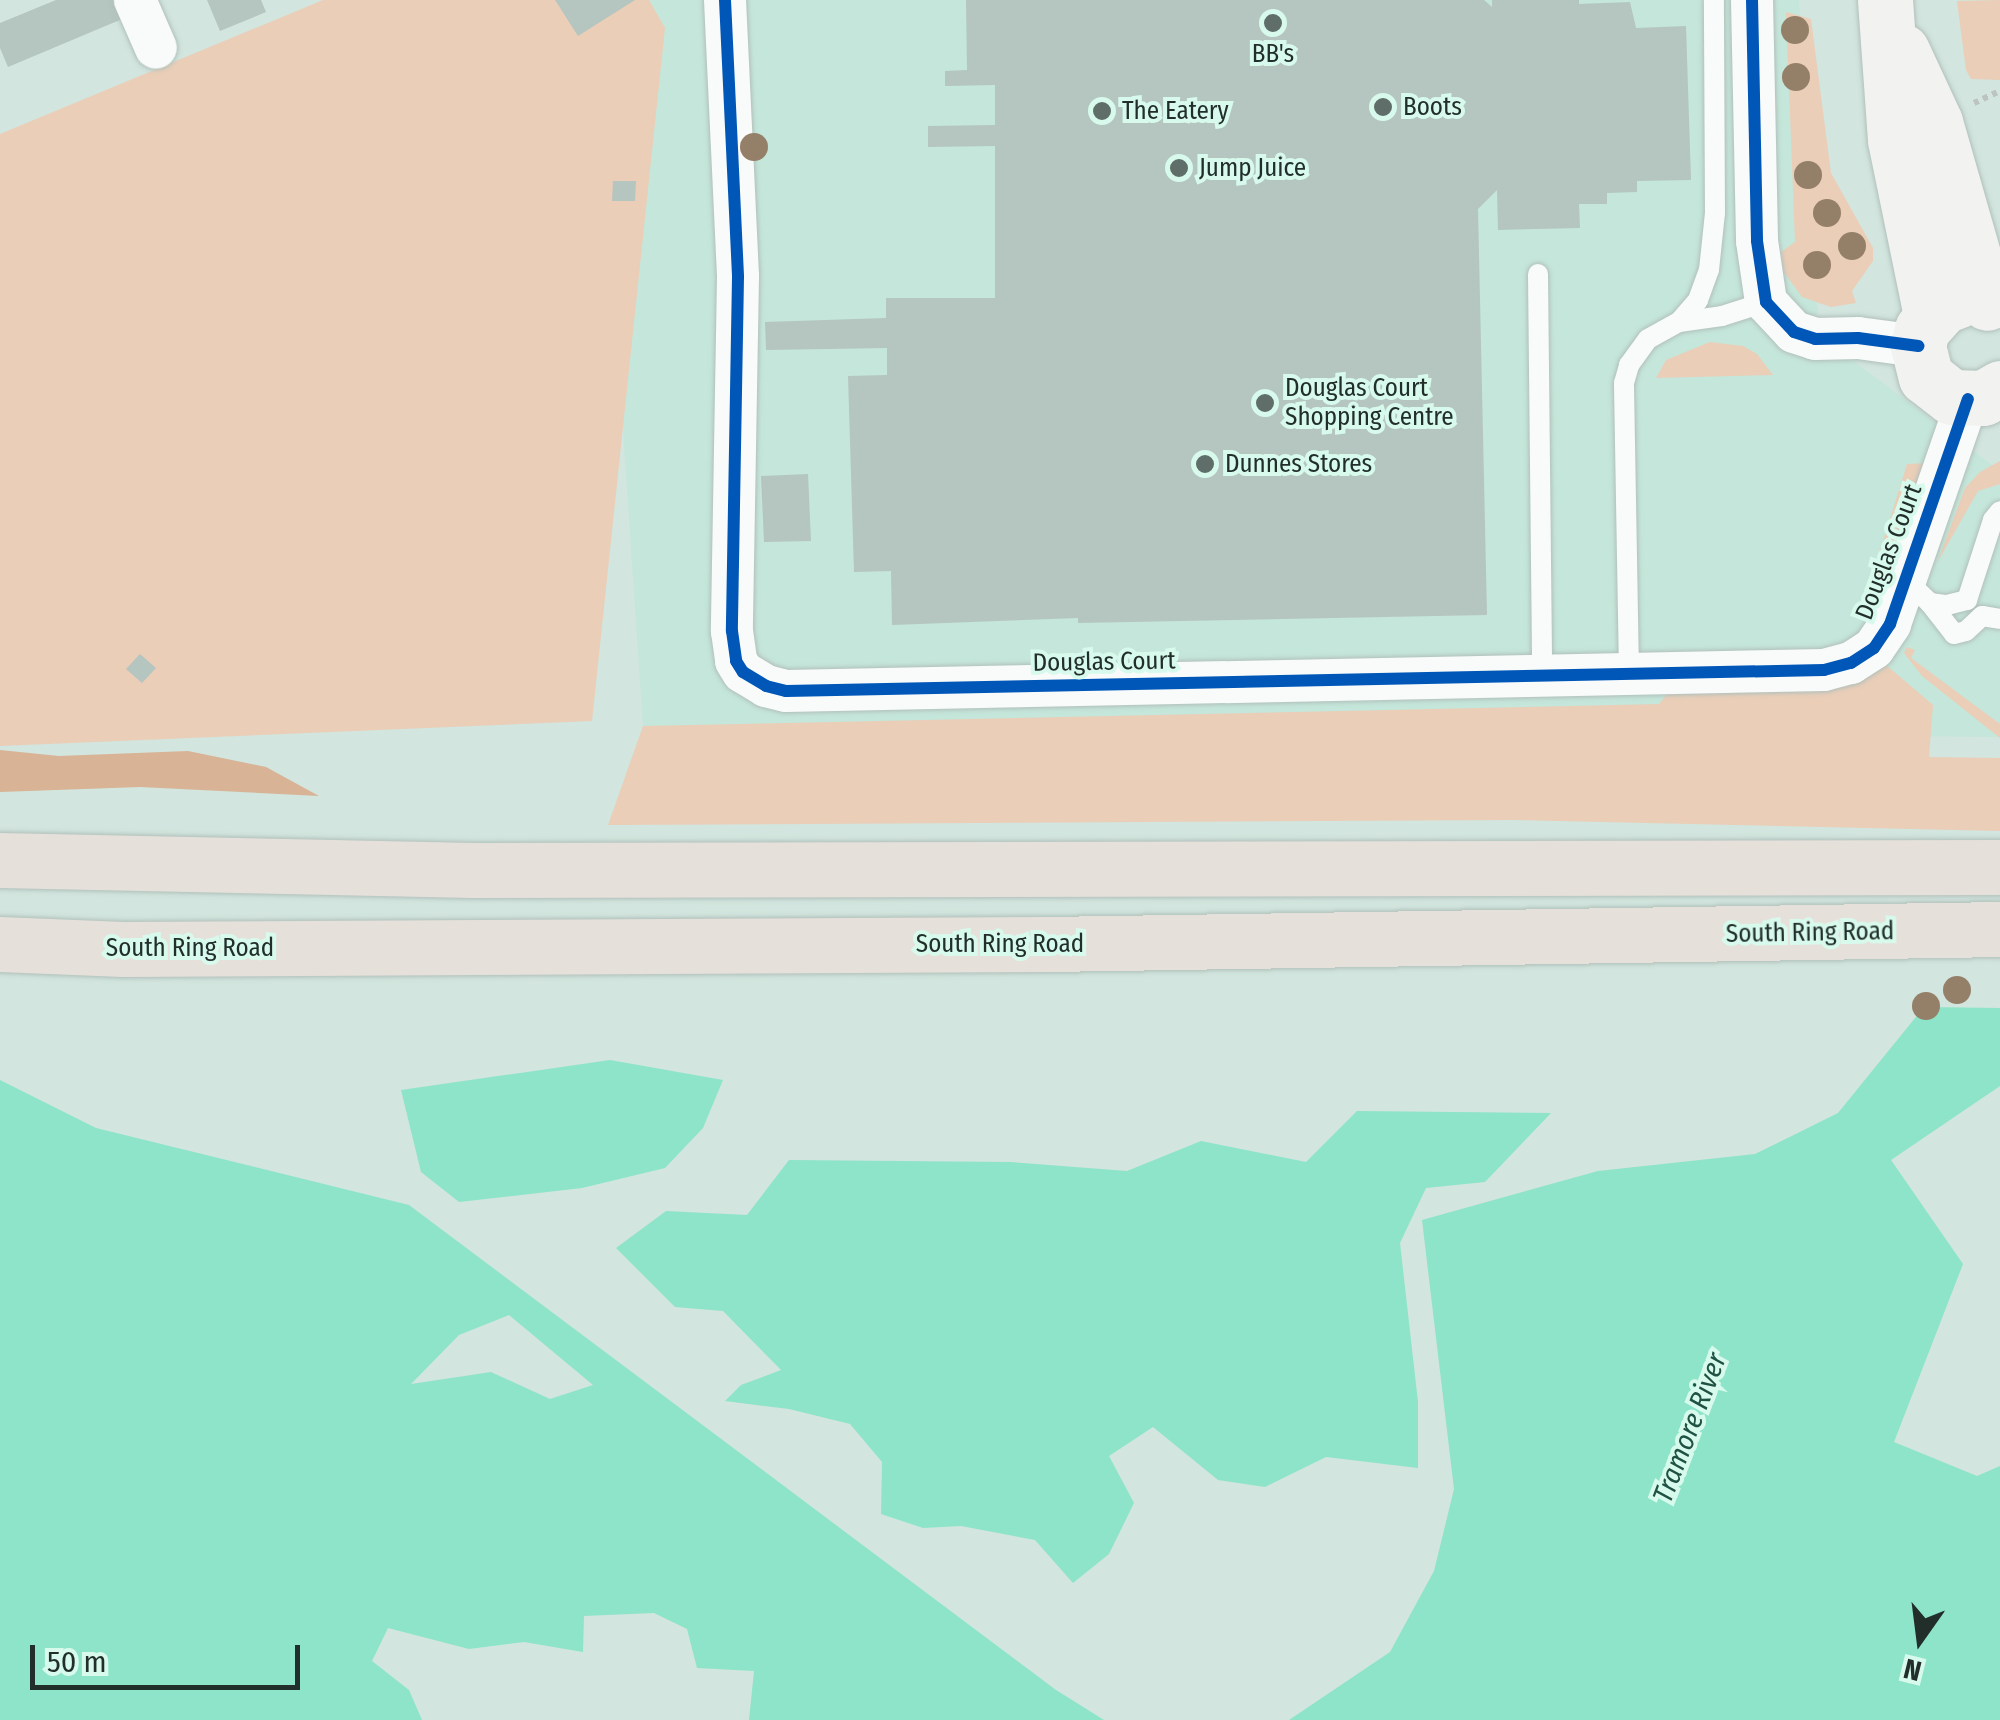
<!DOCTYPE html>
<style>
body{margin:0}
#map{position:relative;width:2000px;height:1720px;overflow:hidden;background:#d2e5de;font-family:"Fira Sans Condensed",sans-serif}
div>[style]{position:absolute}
.built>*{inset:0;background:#c5e6da}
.green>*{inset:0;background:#eaceb8}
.forest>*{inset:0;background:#d8b396}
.water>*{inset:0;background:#8de4c9}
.building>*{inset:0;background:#b5c5bf}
.path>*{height:6px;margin-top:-3px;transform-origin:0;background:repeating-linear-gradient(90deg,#bcc3c1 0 5px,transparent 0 10px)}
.roads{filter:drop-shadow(0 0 2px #b1c0bb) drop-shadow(0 0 2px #b1c0bb)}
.lane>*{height:20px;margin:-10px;padding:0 10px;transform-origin:10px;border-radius:10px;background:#f8fbfa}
.street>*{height:42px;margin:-21px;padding:0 21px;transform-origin:21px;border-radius:21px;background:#f8fbfa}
.secondary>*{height:55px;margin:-27.5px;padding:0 27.5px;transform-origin:27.5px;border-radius:27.5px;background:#f2f3f1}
.highway>*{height:55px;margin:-27.5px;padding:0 27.5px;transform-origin:27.5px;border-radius:27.5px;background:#e6e0da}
.cycleway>*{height:12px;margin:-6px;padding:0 6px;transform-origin:6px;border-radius:6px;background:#0057b8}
.trees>*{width:28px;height:28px;margin:-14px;border-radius:50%;background:#947f68}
.dots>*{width:28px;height:28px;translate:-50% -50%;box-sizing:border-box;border:5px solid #d7faed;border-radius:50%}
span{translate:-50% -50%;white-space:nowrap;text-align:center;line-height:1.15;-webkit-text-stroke:8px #d7faed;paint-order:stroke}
.poi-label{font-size:25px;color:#212e2a}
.left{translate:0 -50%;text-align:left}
.street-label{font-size:25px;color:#212e2a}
.water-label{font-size:28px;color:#205243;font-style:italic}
.north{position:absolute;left:1870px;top:1590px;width:100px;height:100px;-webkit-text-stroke:8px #d7faed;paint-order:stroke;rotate:194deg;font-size:28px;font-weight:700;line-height:40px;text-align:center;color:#212e2a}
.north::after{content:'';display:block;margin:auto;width:35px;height:45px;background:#212e2a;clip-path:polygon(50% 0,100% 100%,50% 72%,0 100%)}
.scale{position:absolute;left:30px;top:1645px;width:270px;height:45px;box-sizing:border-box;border:5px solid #212e2a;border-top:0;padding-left:12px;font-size:30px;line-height:35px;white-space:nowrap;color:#212e2a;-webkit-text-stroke:8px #d7faed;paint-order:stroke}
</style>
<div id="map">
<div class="built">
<div style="clip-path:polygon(594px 0,1799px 0,1819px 335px,2000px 471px,2000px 737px,643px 726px)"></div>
</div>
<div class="green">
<div style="clip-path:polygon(323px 0,649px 0,665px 28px,592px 721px,0 746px,0 134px)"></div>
<div style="clip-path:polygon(2000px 0,2000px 80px,1971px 79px,1966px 70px,1957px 1px)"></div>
<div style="clip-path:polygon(1786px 12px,1811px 19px,1831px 173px,1873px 248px,1873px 261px,1852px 291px,1856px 303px,1831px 307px,1802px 297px,1783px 271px,1781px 252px,1795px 242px)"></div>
<div style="clip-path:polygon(1710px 342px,1743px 346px,1757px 354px,1773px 375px,1656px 378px,1666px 360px)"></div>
<div style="clip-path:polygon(2000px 461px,2000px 484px,1978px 491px,1937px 563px,1965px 488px,1980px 472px)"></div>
<div style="clip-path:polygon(1932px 463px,1884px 578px,1878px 577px,1876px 564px,1907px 464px)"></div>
<div style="clip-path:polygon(1907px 647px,1915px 650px,1911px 658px,2000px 724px,2000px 738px,1922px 676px,1904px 653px)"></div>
<div style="clip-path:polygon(1885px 664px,1933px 705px,1929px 757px,2000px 758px,2000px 831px,1512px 820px,608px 825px,643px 726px,1659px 704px,1676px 683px)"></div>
</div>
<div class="forest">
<div style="clip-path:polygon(0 750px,59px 756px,188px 751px,266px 767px,319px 796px,140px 787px,0 792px)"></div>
</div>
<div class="water">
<div style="clip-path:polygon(1924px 1007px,2000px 1008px,2000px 1086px,1891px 1160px,1963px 1264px,1894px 1442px,1977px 1476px,2000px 1466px,2000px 1720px,1289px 1720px,1390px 1652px,1434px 1571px,1454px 1489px,1422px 1220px,1598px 1171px,1755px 1154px,1838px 1113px)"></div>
<div style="clip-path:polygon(610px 1060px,723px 1080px,703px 1128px,665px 1168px,582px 1188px,459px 1202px,421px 1172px,401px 1090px)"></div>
<div style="clip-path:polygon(evenodd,0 1080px,96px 1128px,409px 1205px,1056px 1690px,1104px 1720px,749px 1720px,754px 1671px,697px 1668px,687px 1629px,654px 1613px,584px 1616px,583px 1652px,524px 1642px,469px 1649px,388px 1628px,372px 1661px,409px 1690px,422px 1720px,0 1720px,0 1080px,509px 1315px,593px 1385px,550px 1399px,491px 1372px,411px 1384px,459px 1335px,509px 1315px)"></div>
<div style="clip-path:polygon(1357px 1111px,1551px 1113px,1485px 1182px,1426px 1188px,1400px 1243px,1418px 1402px,1418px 1468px,1326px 1457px,1265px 1487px,1218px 1480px,1153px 1427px,1109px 1456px,1134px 1503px,1109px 1554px,1073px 1583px,1035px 1540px,961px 1526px,923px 1528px,881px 1514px,882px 1462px,850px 1424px,789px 1409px,725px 1401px,741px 1385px,781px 1370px,723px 1311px,675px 1307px,616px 1248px,666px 1211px,747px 1215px,789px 1160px,1010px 1162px,1127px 1171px,1201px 1141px,1306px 1162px)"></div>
</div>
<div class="building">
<div style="clip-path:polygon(56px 0,128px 0,134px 14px,8px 67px,0 48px,0 23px)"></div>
<div style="clip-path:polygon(207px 0,261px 0,266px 12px,220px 31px)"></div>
<div style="clip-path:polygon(555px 0,635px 0,578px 36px)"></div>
<div style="clip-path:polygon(966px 0,1484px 0,1492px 7px,1492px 0,1579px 0,1579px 4px,1630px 2px,1636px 28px,1686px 26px,1691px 180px,1637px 181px,1637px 192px,1607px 193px,1607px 204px,1579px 204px,1580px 228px,1498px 230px,1497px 190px,1478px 209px,1487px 615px,1078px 623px,1078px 618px,892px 625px,891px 571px,854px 572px,848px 376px,887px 375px,887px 348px,766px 350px,765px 322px,886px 318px,886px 298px,995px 298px,995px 146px,928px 147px,928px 126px,995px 125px,995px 85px,945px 86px,945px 71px,967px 70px)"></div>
<div style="clip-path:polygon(613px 181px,636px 181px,635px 201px,612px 201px)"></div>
<div style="clip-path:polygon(808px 474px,811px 541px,764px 542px,761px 476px)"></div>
<div style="clip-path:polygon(140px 654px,156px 668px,142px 683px,126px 669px)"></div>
</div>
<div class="path">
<div style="left:1974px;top:103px;width:29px;rotate:-25deg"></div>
</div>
<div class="roads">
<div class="lane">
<div style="left:1538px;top:274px;width:401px;rotate:89.4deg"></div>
<div style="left:1679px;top:322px;width:43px;rotate:-7.9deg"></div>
<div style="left:1722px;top:316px;width:46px;rotate:-17.7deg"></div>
<div style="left:1905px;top:579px;width:35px;rotate:44deg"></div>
<div style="left:1930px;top:603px;width:17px;rotate:7deg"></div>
<div style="left:1947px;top:605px;width:21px;rotate:-14deg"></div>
<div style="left:1967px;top:600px;width:84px;rotate:-72deg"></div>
<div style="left:1993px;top:520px;width:11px;rotate:-52deg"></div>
<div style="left:1930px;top:603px;width:39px;rotate:52deg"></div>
<div style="left:1954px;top:634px;width:12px;rotate:-14deg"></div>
<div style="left:1966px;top:631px;width:22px;rotate:-43deg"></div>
<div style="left:1982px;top:616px;width:18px;rotate:9deg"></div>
<div style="left:1629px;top:672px;width:289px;rotate:-91deg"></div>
<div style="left:1624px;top:383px;width:19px;rotate:-74deg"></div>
<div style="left:1629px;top:365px;width:32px;rotate:-54deg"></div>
<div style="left:1648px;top:339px;width:35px;rotate:-29deg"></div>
<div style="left:1679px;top:322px;width:29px;rotate:-49deg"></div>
<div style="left:1698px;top:300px;width:32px;rotate:-70deg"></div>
<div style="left:1709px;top:270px;width:57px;rotate:-84deg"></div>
<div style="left:1715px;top:213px;width:213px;rotate:-90.3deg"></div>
</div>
<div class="street">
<div style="left:135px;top:0;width:52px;rotate:66.4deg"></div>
<div style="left:725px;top:0;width:277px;rotate:87.3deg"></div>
<div style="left:738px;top:277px;width:354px;rotate:91deg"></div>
<div style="left:732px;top:631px;width:30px;rotate:82deg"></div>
<div style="left:736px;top:661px;width:13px;rotate:58deg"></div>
<div style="left:743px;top:672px;width:27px;rotate:31deg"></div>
<div style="left:766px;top:686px;width:21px;rotate:14deg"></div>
<div style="left:786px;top:691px;width:1038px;rotate:-1.16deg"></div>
<div style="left:1824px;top:670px;width:28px;rotate:-15deg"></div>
<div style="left:1851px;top:663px;width:27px;rotate:-33deg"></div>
<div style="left:1874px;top:648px;width:29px;rotate:-56deg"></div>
<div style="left:1890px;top:624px;width:238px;rotate:-70.9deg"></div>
<div style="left:1752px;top:0;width:241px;rotate:88.8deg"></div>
<div style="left:1757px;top:241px;width:62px;rotate:81.6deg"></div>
<div style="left:1766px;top:302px;width:41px;rotate:47deg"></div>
<div style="left:1794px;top:332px;width:22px;rotate:18deg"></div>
<div style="left:1815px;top:339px;width:43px;rotate:-1.3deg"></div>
<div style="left:1858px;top:338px;width:61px;rotate:7.6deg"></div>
</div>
<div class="secondary">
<div style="left:1885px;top:0;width:140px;rotate:85.9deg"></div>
<div style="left:1895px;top:140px;width:180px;rotate:78.4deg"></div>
<div style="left:1902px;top:51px;width:78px;rotate:65.1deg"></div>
<div style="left:1935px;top:122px;width:188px;rotate:74deg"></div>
<div style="left:1959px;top:300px;width:17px;rotate:159deg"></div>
<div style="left:1943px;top:306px;width:31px;rotate:132deg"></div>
<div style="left:1922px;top:329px;width:17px;rotate:103deg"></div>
<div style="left:1918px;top:346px;width:32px;rotate:76deg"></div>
<div style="left:1926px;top:377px;width:33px;rotate:38deg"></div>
<div style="left:1952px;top:397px;width:31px;rotate:2deg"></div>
<div style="left:1983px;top:398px;width:20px;rotate:-30deg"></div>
</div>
<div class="highway">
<div style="left:0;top:860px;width:473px;rotate:1.2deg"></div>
<div style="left:473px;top:870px;width:1527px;rotate:-0.11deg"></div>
<div style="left:0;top:944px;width:123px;rotate:2.3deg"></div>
<div style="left:123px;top:949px;width:925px;rotate:-0.31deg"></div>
<div style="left:1048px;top:944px;width:952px;rotate:-0.9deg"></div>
</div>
</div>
<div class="cycleway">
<div style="left:725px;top:0;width:277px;rotate:87.3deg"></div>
<div style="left:738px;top:277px;width:354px;rotate:91deg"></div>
<div style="left:732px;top:631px;width:30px;rotate:82deg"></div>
<div style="left:736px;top:661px;width:13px;rotate:58deg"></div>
<div style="left:743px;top:672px;width:27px;rotate:31deg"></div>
<div style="left:766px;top:686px;width:21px;rotate:14deg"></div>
<div style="left:786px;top:691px;width:1038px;rotate:-1.16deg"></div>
<div style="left:1824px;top:670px;width:28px;rotate:-15deg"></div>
<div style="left:1851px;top:663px;width:27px;rotate:-33deg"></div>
<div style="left:1874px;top:648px;width:29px;rotate:-56deg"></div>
<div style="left:1890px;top:624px;width:238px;rotate:-70.9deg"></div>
<div style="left:1752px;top:0;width:241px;rotate:88.8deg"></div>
<div style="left:1757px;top:241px;width:62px;rotate:81.6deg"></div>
<div style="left:1766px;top:302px;width:41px;rotate:47deg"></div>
<div style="left:1794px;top:332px;width:22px;rotate:18deg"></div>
<div style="left:1815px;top:339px;width:43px;rotate:-1.3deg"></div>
<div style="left:1858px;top:338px;width:61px;rotate:7.6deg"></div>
</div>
<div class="trees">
<div style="left:1795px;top:30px"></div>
<div style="left:1796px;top:77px"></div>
<div style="left:754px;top:147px"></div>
<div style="left:1808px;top:175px"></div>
<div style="left:1827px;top:213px"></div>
<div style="left:1852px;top:246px"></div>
<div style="left:1817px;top:265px"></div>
<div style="left:1957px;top:990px"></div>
<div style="left:1926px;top:1006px"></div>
</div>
<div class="dots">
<div style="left:1273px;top:23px;background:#5f6e69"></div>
<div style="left:1383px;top:107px;background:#5f6e69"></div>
<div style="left:1102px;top:111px;background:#5f6e69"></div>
<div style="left:1179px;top:168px;background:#5f6e69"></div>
<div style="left:1265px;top:403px;background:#5f6e69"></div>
<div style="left:1205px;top:464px;background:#5f6e69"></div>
</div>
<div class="poi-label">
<span style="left:1273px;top:54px">BB's</span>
<span class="left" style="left:1403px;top:107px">Boots</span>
<span class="left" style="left:1122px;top:111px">The Eatery</span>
<span class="left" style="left:1199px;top:168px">Jump Juice</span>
<span class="left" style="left:1285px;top:403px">Douglas Court<br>Shopping Centre</span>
<span class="left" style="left:1225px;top:464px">Dunnes Stores</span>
</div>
<div class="street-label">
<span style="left:1889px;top:552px;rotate:-69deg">Douglas Court</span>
<span style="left:1104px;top:662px;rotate:-1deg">Douglas Court</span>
<span style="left:1810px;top:933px;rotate:-1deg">South Ring Road</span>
<span style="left:1000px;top:944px">South Ring Road</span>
<span style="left:190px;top:948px">South Ring Road</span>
</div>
<div class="water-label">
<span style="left:1690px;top:1428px;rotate:-69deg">Tramore River</span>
</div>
<div class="north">N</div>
<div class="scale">50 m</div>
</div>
